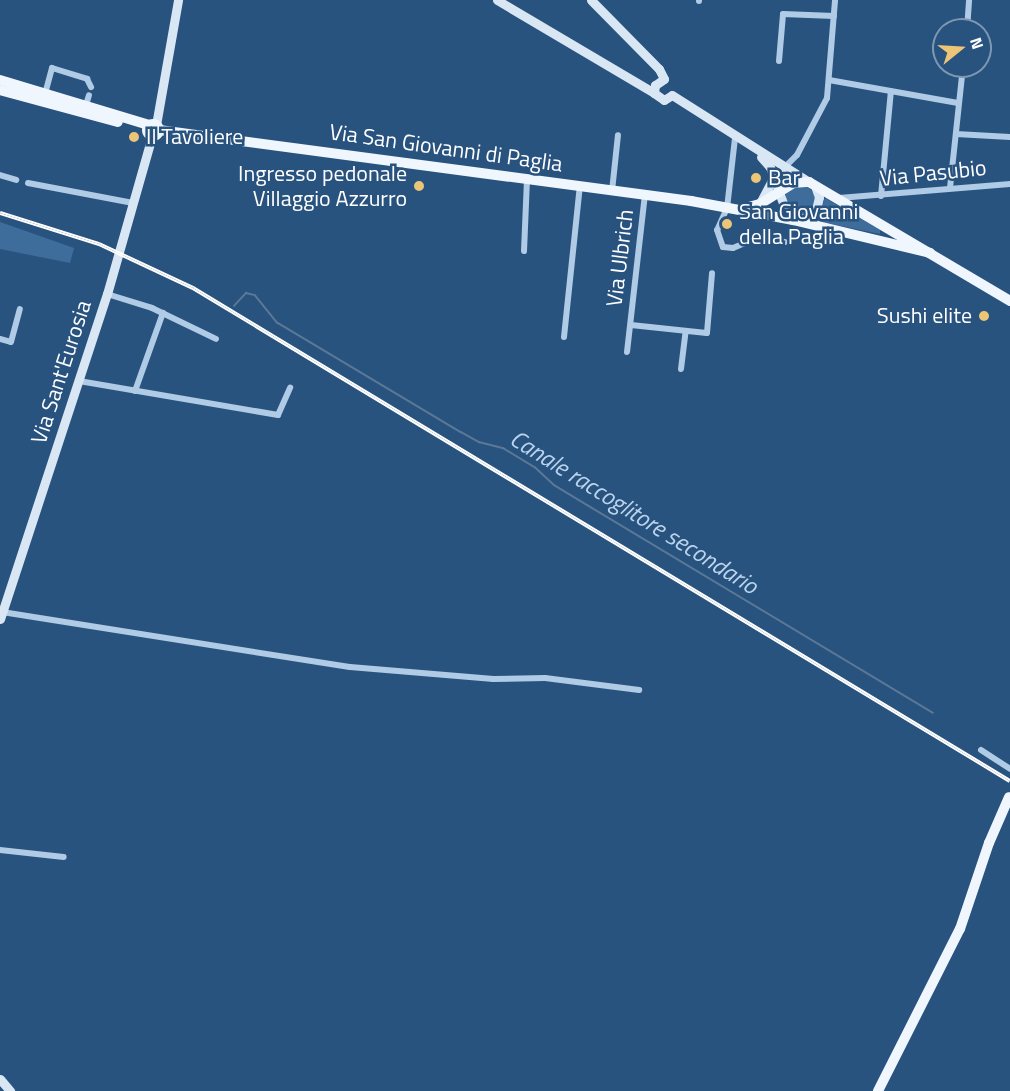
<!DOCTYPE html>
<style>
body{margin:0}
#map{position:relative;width:1010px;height:1091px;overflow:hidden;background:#29537f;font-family:"Titillium Web",sans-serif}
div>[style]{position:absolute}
.green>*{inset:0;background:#3e6d9c}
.round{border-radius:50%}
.stream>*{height:1.5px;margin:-0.75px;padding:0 0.75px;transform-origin:0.75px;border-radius:0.75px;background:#5b7897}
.street>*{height:6px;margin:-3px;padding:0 3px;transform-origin:3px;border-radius:3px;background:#b0cbe5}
.secondary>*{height:9px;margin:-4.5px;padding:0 4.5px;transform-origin:4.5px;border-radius:4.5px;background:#d9e7f5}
.primary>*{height:10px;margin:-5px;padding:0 5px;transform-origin:5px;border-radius:5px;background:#f0f6fd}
.primary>.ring{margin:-5px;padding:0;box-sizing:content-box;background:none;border:10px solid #f0f6fd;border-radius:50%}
.rail>*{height:4px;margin-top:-2px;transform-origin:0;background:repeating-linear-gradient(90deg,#29537f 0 4.5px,#fff 0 9px);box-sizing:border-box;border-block:2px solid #fff}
.dots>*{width:16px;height:16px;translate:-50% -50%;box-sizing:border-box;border:3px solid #29537f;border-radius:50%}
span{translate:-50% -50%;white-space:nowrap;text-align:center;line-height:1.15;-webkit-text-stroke:5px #29537f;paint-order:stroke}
.poi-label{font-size:22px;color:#fff}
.left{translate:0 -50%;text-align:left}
.right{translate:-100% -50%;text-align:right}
.street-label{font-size:22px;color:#fff}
.water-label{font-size:24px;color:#bbd4ed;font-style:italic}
.north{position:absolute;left:932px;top:18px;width:60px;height:60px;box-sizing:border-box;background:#29537f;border:2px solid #7f98b2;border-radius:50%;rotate:72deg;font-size:16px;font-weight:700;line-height:24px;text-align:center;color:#fff}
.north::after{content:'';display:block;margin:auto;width:21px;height:27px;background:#ecc577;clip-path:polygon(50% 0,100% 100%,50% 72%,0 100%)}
</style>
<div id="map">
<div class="green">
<div class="round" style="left:785px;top:185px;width:30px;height:30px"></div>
<div style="clip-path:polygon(825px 198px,880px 230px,880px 234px,817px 221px)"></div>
<div style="clip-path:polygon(0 222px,74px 248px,70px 263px,0 249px)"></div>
</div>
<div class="stream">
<div style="left:234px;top:306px;width:18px;rotate:-47deg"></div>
<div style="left:246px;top:293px;width:9px;rotate:13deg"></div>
<div style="left:255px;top:295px;width:36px;rotate:51deg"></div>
<div style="left:278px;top:323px;width:213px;rotate:30.8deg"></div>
<div style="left:461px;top:432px;width:21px;rotate:29deg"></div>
<div style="left:479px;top:442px;width:25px;rotate:14deg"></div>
<div style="left:503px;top:448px;width:37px;rotate:31deg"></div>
<div style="left:535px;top:467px;width:26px;rotate:43deg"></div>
<div style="left:554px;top:485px;width:442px;rotate:31deg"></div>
</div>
<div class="street">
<div style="left:699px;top:1px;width:1px;rotate:-90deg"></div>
<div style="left:967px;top:30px;width:30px;rotate:-86deg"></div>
<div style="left:779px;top:61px;width:47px;rotate:-85.1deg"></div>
<div style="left:783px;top:14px;width:51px;rotate:2.2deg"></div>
<div style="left:829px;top:80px;width:131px;rotate:10.1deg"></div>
<div style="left:45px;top:94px;width:27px;rotate:-75deg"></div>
<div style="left:52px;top:68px;width:37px;rotate:17deg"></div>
<div style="left:87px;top:79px;width:9px;rotate:63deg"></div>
<div style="left:86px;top:105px;width:10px;rotate:-73deg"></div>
<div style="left:956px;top:134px;width:54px;rotate:3.2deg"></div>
<div style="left:735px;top:138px;width:70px;rotate:96.5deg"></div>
<div style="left:727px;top:208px;width:24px;rotate:114deg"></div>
<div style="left:717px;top:230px;width:18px;rotate:71deg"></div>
<div style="left:723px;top:247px;width:10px;rotate:6deg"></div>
<div style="left:733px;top:248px;width:25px;rotate:-23deg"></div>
<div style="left:756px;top:238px;width:29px;rotate:8deg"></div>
<div style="left:0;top:175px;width:17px;rotate:17deg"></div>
<div style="left:773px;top:179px;width:34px;rotate:-45deg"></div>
<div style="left:797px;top:155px;width:64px;rotate:-62.2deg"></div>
<div style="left:827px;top:98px;width:98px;rotate:-85.3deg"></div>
<div style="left:28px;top:183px;width:107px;rotate:10.8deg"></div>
<div style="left:950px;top:188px;width:123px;rotate:-83.9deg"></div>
<div style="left:612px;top:191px;width:56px;rotate:-83.9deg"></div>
<div style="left:881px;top:196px;width:105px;rotate:-84.6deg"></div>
<div style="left:839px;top:198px;width:172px;rotate:-4.7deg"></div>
<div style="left:524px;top:251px;width:72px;rotate:-87.6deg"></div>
<div style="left:107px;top:294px;width:47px;rotate:17.3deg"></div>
<div style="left:152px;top:308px;width:71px;rotate:25.8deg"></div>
<div style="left:631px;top:325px;width:76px;rotate:6deg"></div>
<div style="left:707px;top:333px;width:60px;rotate:-85.2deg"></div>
<div style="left:564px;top:337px;width:152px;rotate:-84deg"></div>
<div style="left:0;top:339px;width:11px;rotate:15deg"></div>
<div style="left:11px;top:342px;width:34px;rotate:-75deg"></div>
<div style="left:627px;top:352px;width:158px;rotate:-83.5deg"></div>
<div style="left:681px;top:369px;width:38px;rotate:-83deg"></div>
<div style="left:79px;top:381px;width:202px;rotate:9.7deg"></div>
<div style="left:278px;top:415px;width:30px;rotate:-66deg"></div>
<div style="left:135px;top:391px;width:83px;rotate:-70.3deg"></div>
<div style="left:2px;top:612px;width:352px;rotate:9deg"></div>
<div style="left:350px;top:667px;width:144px;rotate:4.8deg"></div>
<div style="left:493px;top:679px;width:52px;rotate:-1.1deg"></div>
<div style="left:545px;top:678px;width:95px;rotate:7.3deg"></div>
<div style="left:981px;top:750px;width:35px;rotate:33deg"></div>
<div style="left:0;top:850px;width:64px;rotate:6.2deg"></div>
</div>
<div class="secondary">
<div style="left:497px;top:0;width:182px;rotate:30.6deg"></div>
<div style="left:591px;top:0;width:97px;rotate:45.4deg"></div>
<div style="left:659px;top:69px;width:11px;rotate:63deg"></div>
<div style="left:664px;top:79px;width:11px;rotate:146deg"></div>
<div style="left:655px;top:85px;width:8px;rotate:97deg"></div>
<div style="left:654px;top:93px;width:12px;rotate:35deg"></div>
<div style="left:664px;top:100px;width:9px;rotate:-32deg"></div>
<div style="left:672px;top:95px;width:162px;rotate:32.4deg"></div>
<div style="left:156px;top:125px;width:127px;rotate:-80deg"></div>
<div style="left:761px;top:157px;width:13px;rotate:48deg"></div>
<div style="left:770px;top:167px;width:53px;rotate:70.2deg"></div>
<div style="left:788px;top:217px;width:12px;rotate:14deg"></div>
<div style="left:800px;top:220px;width:19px;rotate:-32deg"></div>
<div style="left:816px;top:210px;width:13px;rotate:-77deg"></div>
<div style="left:819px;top:197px;width:12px;rotate:-110deg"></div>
<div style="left:760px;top:203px;width:27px;rotate:-62deg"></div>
<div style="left:0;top:619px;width:342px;rotate:-71.8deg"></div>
<div style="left:107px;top:294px;width:164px;rotate:-74.1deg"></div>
<div style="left:0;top:1079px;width:16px;rotate:50deg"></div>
</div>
<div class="primary">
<div style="left:0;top:80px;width:156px;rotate:16.8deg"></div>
<div style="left:0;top:90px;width:122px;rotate:15.2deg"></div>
<div class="ring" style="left:147px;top:124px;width:2px;height:2px"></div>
<div style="left:159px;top:130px;width:537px;rotate:7.6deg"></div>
<div style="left:691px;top:201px;width:104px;rotate:10.6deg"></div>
<div style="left:793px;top:220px;width:141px;rotate:13.5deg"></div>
<div style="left:745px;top:208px;width:16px;rotate:-15deg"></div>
<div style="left:760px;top:204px;width:39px;rotate:-32deg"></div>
<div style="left:793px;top:183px;width:16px;rotate:-4deg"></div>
<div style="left:809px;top:182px;width:234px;rotate:30.6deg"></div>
<div style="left:878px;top:1091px;width:182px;rotate:-63.2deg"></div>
<div style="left:960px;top:929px;width:91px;rotate:-71.4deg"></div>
<div style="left:989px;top:843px;width:50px;rotate:-66.5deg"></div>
</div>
<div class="rail">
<div style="left:0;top:213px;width:104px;rotate:17.4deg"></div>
<div style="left:99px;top:244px;width:104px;rotate:25.1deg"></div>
<div style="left:193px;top:288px;width:954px;rotate:31.11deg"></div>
</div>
<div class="dots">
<div style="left:134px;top:137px;background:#ecc577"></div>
<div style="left:756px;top:178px;background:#ecc577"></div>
<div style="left:419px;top:186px;background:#ecc577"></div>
<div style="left:727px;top:224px;background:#ecc577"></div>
<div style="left:984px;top:316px;background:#ecc577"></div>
</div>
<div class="poi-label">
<span class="left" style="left:146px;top:137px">Il Tavoliere</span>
<span class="right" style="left:407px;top:186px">Ingresso pedonale<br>Villaggio Azzurro</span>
<span class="left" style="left:768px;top:178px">Bar</span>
<span class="left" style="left:739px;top:224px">San Giovanni<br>della Paglia</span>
<span class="right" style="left:972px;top:316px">Sushi elite</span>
</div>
<div class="street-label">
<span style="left:446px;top:148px;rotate:8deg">Via San Giovanni di Paglia</span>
<span style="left:933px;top:173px;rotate:-6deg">Via Pasubio</span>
<span style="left:620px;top:258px;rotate:-83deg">Via Ulbrich</span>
<span style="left:61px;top:372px;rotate:-72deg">Via Sant'Eurosia</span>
</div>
<div class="water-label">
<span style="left:634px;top:512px;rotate:32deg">Canale raccoglitore secondario</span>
</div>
<div class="north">N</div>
</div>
